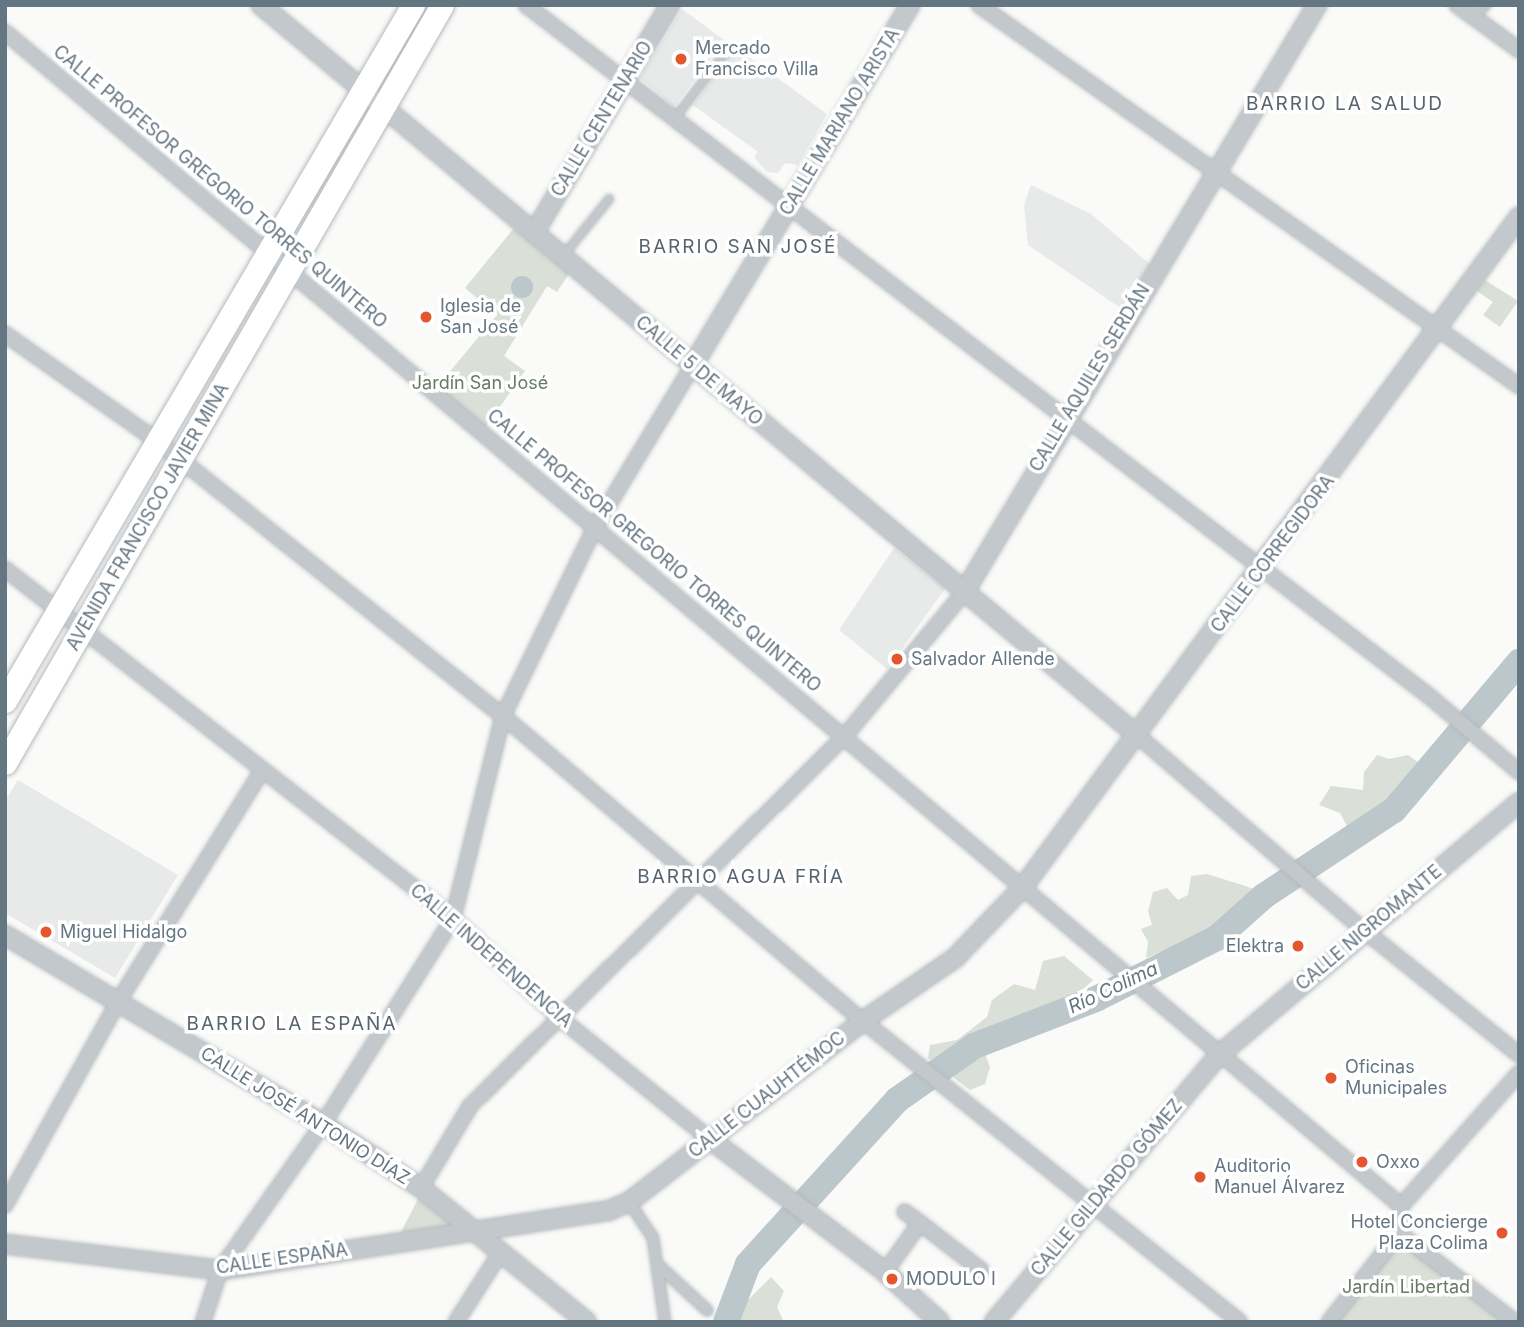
<!DOCTYPE html>
<meta charset="utf-8">
<style>
body{margin:0}
#map{position:relative;width:1524px;height:1327px;overflow:hidden;background:#fafaf8;font-family:Inter,sans-serif}
div>[style]{position:absolute}
.built>*{inset:0;background:#e8e9e9}
.green>*{inset:0;background:#dadfd7}
.water>*{inset:0;background:#bbc7cb}
.round{border-radius:50%}
.river>*{height:26px;margin:-13px;padding:0 13px;transform-origin:13px;border-radius:13px;background:#bbc7cb}
.roads{filter:drop-shadow(0 0 2px #b5babe) drop-shadow(0 0 2px #b5babe)}
.service>*{height:7px;margin:-3.5px;padding:0 3.5px;transform-origin:3.5px;border-radius:3.5px;background:#c3c8cc}
.pedestrian>*{height:10px;margin:-5px;padding:0 5px;transform-origin:5px;border-radius:5px;background:#c3c8cc}
.minor>*{height:14px;margin:-7px;padding:0 7px;transform-origin:7px;border-radius:7px;background:#c3c8cc}
.tertiary>*{height:18px;margin:-9px;padding:0 9px;transform-origin:9px;border-radius:9px;background:#c3c8cc}
.primary>*{height:23px;margin:-11.5px;padding:0 11.5px;transform-origin:11.5px;border-radius:11.5px;background:#fff}
.dots>*{width:19px;height:19px;translate:-50% -50%;box-sizing:border-box;border:4px solid #fff;border-radius:50%}
span{translate:-50% -50%;white-space:nowrap;text-align:center;line-height:1.15;-webkit-text-stroke:7px #fff;paint-order:stroke}
.poi-label{font-size:18px;color:#657683}
.left{translate:0 -50%;text-align:left}
.right{translate:-100% -50%;text-align:right}
.street-label{font-size:18px;color:#657683}
.park-label{font-size:18px;color:#687a64}
.neighbourhood-label{font-size:19px;color:#57646e;letter-spacing:2px}
.water-label{font-size:19px;color:#60757c;font-style:italic}
.frame{position:absolute;inset:0;border:7px solid #657683;pointer-events:none}
</style>
<div id="map">
<div class="built">
<div style="clip-path:polygon(682px 9px,724px 40px,674px 107px,640px 78px)"></div>
<div style="clip-path:polygon(736px 48px,827px 114px,798px 165px,785px 163px,778px 173px,767px 172px,754px 157px,758px 152px,693px 105px)"></div>
<div style="clip-path:polygon(1031px 185px,1091px 214px,1150px 264px,1122px 309px,1028px 245px,1024px 205px)"></div>
<div style="clip-path:polygon(894px 548px,945px 589px,887px 669px,839px 630px)"></div>
<div style="clip-path:polygon(18px 780px,178px 875px,115px 978px,5px 913px,5px 801px)"></div>
</div>
<div class="green">
<div style="clip-path:polygon(514px 228px,569px 274px,557px 292px,547px 286px,504px 356px,525px 371px,485px 428px,437px 387px,497px 315px,465px 288px)"></div>
<div style="clip-path:polygon(1485px 280px,1518px 301px,1500px 327px,1483px 315px,1493px 302px,1477px 291px)"></div>
<div style="clip-path:polygon(1377px 755px,1389px 759px,1408px 755px,1421px 764px,1391px 804px,1348px 828px,1340px 813px,1319px 805px,1331px 786px,1363px 790px,1364px 772px)"></div>
<div style="clip-path:polygon(1207px 874px,1258px 890px,1207px 932px,1146px 958px,1148px 942px,1141px 929px,1152px 925px,1148px 911px,1153px 892px,1167px 888px,1178px 900px,1188px 895px,1191px 876px)"></div>
<div style="clip-path:polygon(1064px 956px,1093px 980px,1048px 1023px,1014px 1025px,1003px 1041px,983px 1049px,990px 1067px,985px 1084px,970px 1090px,928px 1058px,930px 1045px,957px 1040px,987px 1017px,992px 1000px,1014px 984px,1035px 990px,1043px 961px)"></div>
<div style="clip-path:polygon(419px 1197px,459px 1224px,400px 1234px)"></div>
<div style="clip-path:polygon(1404px 1243px,1505px 1322px,1335px 1322px,1396px 1244px)"></div>
<div style="clip-path:polygon(771px 1277px,784px 1291px,777px 1307px,784px 1322px,739px 1322px,742px 1306px)"></div>
</div>
<div class="water">
<div class="round" style="left:511px;top:276px;width:22px;height:22px"></div>
</div>
<div class="river">
<div style="left:726px;top:1322px;width:62px;rotate:-69.2deg"></div>
<div style="left:748px;top:1264px;width:222px;rotate:-47.7deg"></div>
<div style="left:897px;top:1100px;width:94px;rotate:-35deg"></div>
<div style="left:974px;top:1046px;width:131px;rotate:-21.1deg"></div>
<div style="left:1096px;top:999px;width:136px;rotate:-26.8deg"></div>
<div style="left:1217px;top:938px;width:63px;rotate:-41.8deg"></div>
<div style="left:1264px;top:896px;width:156px;rotate:-33.5deg"></div>
<div style="left:1394px;top:810px;width:194px;rotate:-49.8deg"></div>
</div>
<div class="roads">
<div class="service">
<div style="left:1473px;top:16px;width:17px;rotate:-40deg"></div>
<div style="left:674px;top:118px;width:83px;rotate:-52.3deg"></div>
<div style="left:563px;top:255px;width:73px;rotate:-51.1deg"></div>
</div>
<div class="pedestrian">
<div style="left:629px;top:1202px;width:43px;rotate:56.3deg"></div>
<div style="left:653px;top:1238px;width:85px;rotate:81.9deg"></div>
<div style="left:658px;top:1265px;width:67px;rotate:42.6deg"></div>
</div>
<div class="minor">
<div style="left:526px;top:5px;width:1138px;rotate:37.43deg"></div>
<div style="left:1430px;top:697px;width:116px;rotate:40.1deg"></div>
<div style="left:979px;top:5px;width:661px;rotate:35.21deg"></div>
<div style="left:1457px;top:5px;width:77px;rotate:36deg"></div>
<div style="left:5px;top:32px;width:1824px;rotate:40.06deg"></div>
<div style="left:1401px;top:1206px;width:27px;rotate:94deg"></div>
<div style="left:1399px;top:1233px;width:146px;rotate:37.5deg"></div>
<div style="left:5px;top:334px;width:186px;rotate:35.1deg"></div>
<div style="left:157px;top:441px;width:442px;rotate:38.5deg"></div>
<div style="left:503px;top:716px;width:472px;rotate:40.3deg"></div>
<div style="left:863px;top:1021px;width:482px;rotate:38.6deg"></div>
<div style="left:5px;top:569px;width:568px;rotate:37.92deg"></div>
<div style="left:453px;top:918px;width:146px;rotate:43.1deg"></div>
<div style="left:560px;top:1018px;width:193px;rotate:38.9deg"></div>
<div style="left:1138px;top:736px;width:299px;rotate:40.7deg"></div>
<div style="left:1365px;top:931px;width:198px;rotate:38.8deg"></div>
<div style="left:421px;top:1188px;width:96px;rotate:-59.1deg"></div>
<div style="left:470px;top:1106px;width:525px;rotate:-44.61deg"></div>
<div style="left:844px;top:737px;width:190px;rotate:-50.3deg"></div>
<div style="left:5px;top:1205px;width:232px;rotate:-60.9deg"></div>
<div style="left:118px;top:1002px;width:272px;rotate:-58.1deg"></div>
<div style="left:1401px;top:1206px;width:178px;rotate:-48.4deg"></div>
<div style="left:920px;top:1223px;width:77px;rotate:37.6deg"></div>
<div style="left:885px;top:1272px;width:60px;rotate:-54.5deg"></div>
<div style="left:920px;top:1223px;width:19px;rotate:-144deg"></div>
<div style="left:203px;top:1322px;width:55px;rotate:-71.9deg"></div>
<div style="left:220px;top:1270px;width:179px;rotate:-54.8deg"></div>
<div style="left:323px;top:1124px;width:244px;rotate:-57.7deg"></div>
<div style="left:453px;top:918px;width:208px;rotate:-76.1deg"></div>
<div style="left:503px;top:716px;width:210px;rotate:-64deg"></div>
<div style="left:595px;top:527px;width:189px;rotate:-58.8deg"></div>
<div style="left:456px;top:1322px;width:83px;rotate:-57.3deg"></div>
<div style="left:1329px;top:1322px;width:113px;rotate:-51.8deg"></div>
</div>
<div class="tertiary">
<div style="left:261px;top:5px;width:1142px;rotate:39.81deg"></div>
<div style="left:534px;top:233px;width:265px;rotate:-59.2deg"></div>
<div style="left:693px;top:365px;width:420px;rotate:-58.9deg"></div>
<div style="left:965px;top:591px;width:684px;rotate:-59.01deg"></div>
<div style="left:5px;top:935px;width:370px;rotate:30.7deg"></div>
<div style="left:323px;top:1124px;width:117px;rotate:33.1deg"></div>
<div style="left:421px;top:1188px;width:213px;rotate:38.9deg"></div>
<div style="left:710px;top:1139px;width:220px;rotate:37.2deg"></div>
<div style="left:885px;top:1272px;width:74px;rotate:42.3deg"></div>
<div style="left:5px;top:1244px;width:217px;rotate:6.9deg"></div>
<div style="left:220px;top:1270px;width:395px;rotate:-8.7deg"></div>
<div style="left:610px;top:1210px;width:21px;rotate:-23deg"></div>
<div style="left:629px;top:1202px;width:296px;rotate:-37.7deg"></div>
<div style="left:863px;top:1021px;width:112px;rotate:-34.4deg"></div>
<div style="left:955px;top:958px;width:98px;rotate:-46.2deg"></div>
<div style="left:1023px;top:887px;width:834px;rotate:-53.49deg"></div>
<div style="left:994px;top:1322px;width:349px;rotate:-49.9deg"></div>
<div style="left:1219px;top:1055px;width:392px;rotate:-40.1deg"></div>
</div>
<div class="primary">
<div style="left:5px;top:701px;width:807px;rotate:-59.62deg"></div>
<div style="left:5px;top:763px;width:875px;rotate:-60.04deg"></div>
</div>
</div>
<div class="dots">
<div style="left:681px;top:59px;background:#e4572e"></div>
<div style="left:426px;top:317px;background:#e4572e"></div>
<div style="left:897px;top:659px;background:#e4572e"></div>
<div style="left:46px;top:932px;background:#e4572e"></div>
<div style="left:1298px;top:946px;background:#e4572e"></div>
<div style="left:1331px;top:1078px;background:#e4572e"></div>
<div style="left:1362px;top:1162px;background:#e4572e"></div>
<div style="left:1200px;top:1177px;background:#e4572e"></div>
<div style="left:1502px;top:1233px;background:#e4572e"></div>
<div style="left:892px;top:1279px;background:#e4572e"></div>
</div>
<div class="poi-label">
<span class="left" style="left:695px;top:59px">Mercado<br>Francisco Villa</span>
<span class="left" style="left:440px;top:317px">Iglesia de<br>San José</span>
<span class="left" style="left:911px;top:659px">Salvador Allende</span>
<span class="left" style="left:60px;top:932px">Miguel Hidalgo</span>
<span class="right" style="left:1284px;top:946px">Elektra</span>
<span class="left" style="left:1345px;top:1078px">Oficinas<br>Municipales</span>
<span class="left" style="left:1376px;top:1162px">Oxxo</span>
<span class="left" style="left:1214px;top:1177px">Auditorio<br>Manuel Álvarez</span>
<span class="right" style="left:1488px;top:1233px">Hotel Concierge<br>Plaza Colima</span>
<span class="left" style="left:906px;top:1279px">MODULO I</span>
</div>
<div class="street-label">
<span style="left:602px;top:119px;rotate:-59deg">CALLE CENTENARIO</span>
<span style="left:840px;top:122px;rotate:-59deg">CALLE MARIANO ARISTA</span>
<span style="left:220px;top:187px;rotate:40deg">CALLE PROFESOR GREGORIO TORRES QUINTERO</span>
<span style="left:699px;top:371px;rotate:40deg">CALLE 5 DE MAYO</span>
<span style="left:1090px;top:378px;rotate:-59deg">CALLE AQUILES SERDÁN</span>
<span style="left:148px;top:517px;rotate:-60deg">AVENIDA FRANCISCO JAVIER MINA</span>
<span style="left:654px;top:551px;rotate:40deg">CALLE PROFESOR GREGORIO TORRES QUINTERO</span>
<span style="left:1273px;top:554px;rotate:-53deg">CALLE CORREGIDORA</span>
<span style="left:1369px;top:928px;rotate:-40deg">CALLE NIGROMANTE</span>
<span style="left:491px;top:956px;rotate:41deg">CALLE INDEPENDENCIA</span>
<span style="left:767px;top:1095px;rotate:-38deg">CALLE CUAUHTÉMOC</span>
<span style="left:305px;top:1116px;rotate:32deg">CALLE JOSÉ ANTONIO DÍAZ</span>
<span style="left:1107px;top:1188px;rotate:-50deg">CALLE GILDARDO GÓMEZ</span>
<span style="left:282px;top:1259px;rotate:-8deg">CALLE ESPAÑA</span>
</div>
<div class="park-label">
<span style="left:480px;top:383px">Jardín San José</span>
<span style="left:1406px;top:1287px">Jardín Libertad</span>
</div>
<div class="neighbourhood-label">
<span style="left:1345px;top:104px">BARRIO LA SALUD</span>
<span style="left:738px;top:247px">BARRIO SAN JOSÉ</span>
<span style="left:741px;top:877px">BARRIO AGUA FRÍA</span>
<span style="left:292px;top:1024px">BARRIO LA ESPAÑA</span>
</div>
<div class="water-label">
<span style="left:1113px;top:988px;rotate:-25deg">Río Colima</span>
</div>
<div class="frame"></div>
</div>
